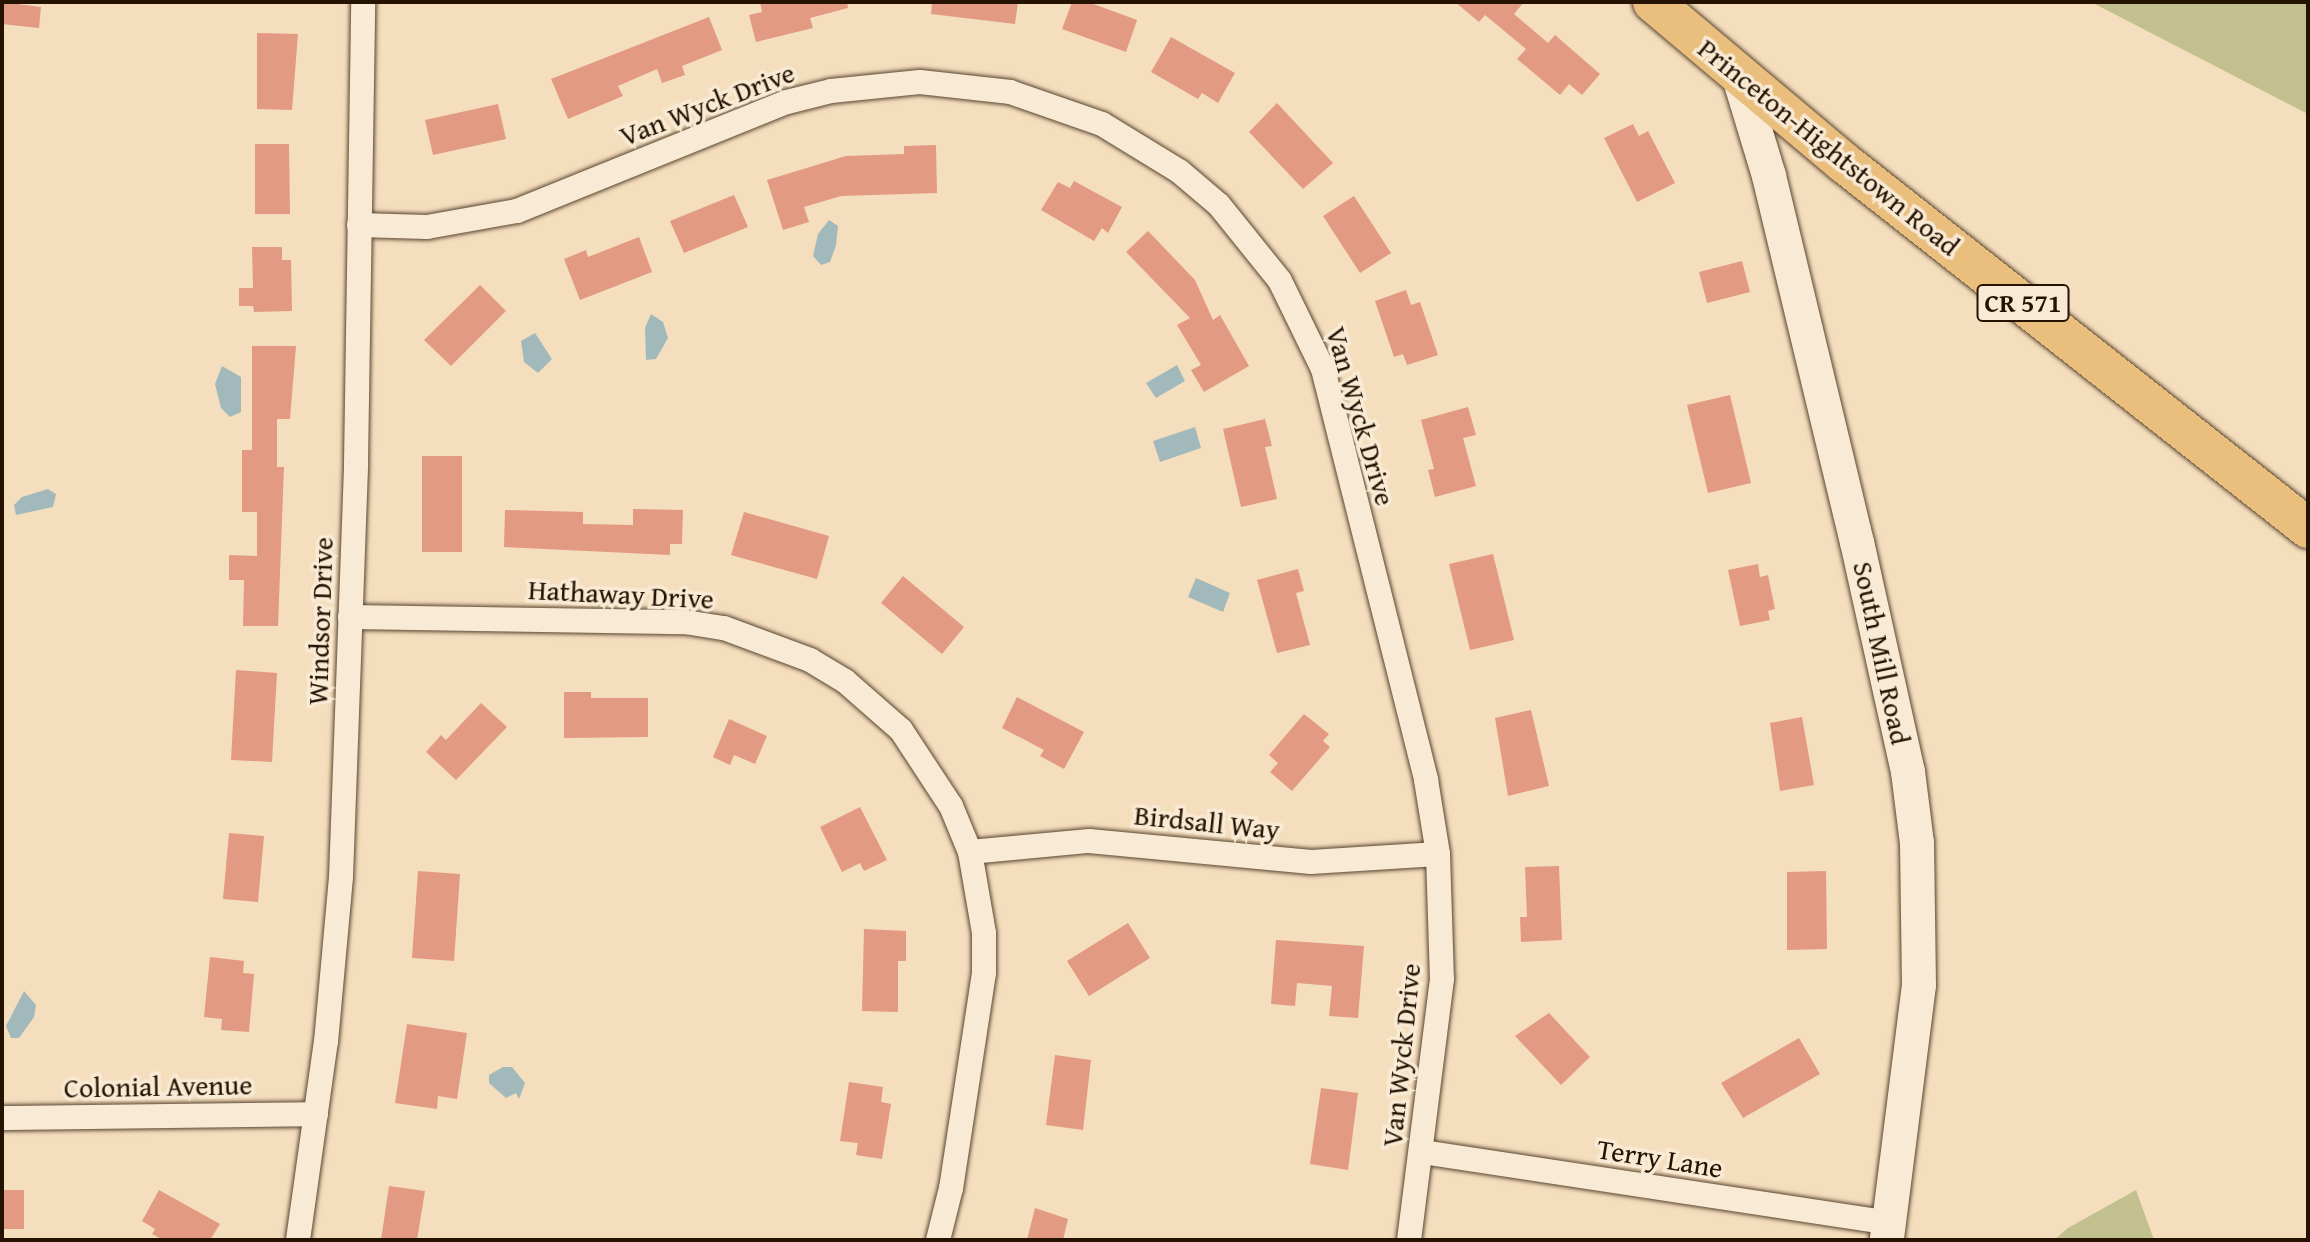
<!DOCTYPE html>
<style>
body{margin:0}
#map{position:relative;width:2310px;height:1242px;overflow:hidden;background:#f5debd;font-family:"Gentium Book Plus",serif}
div>[style]{position:absolute}
.green>*{inset:0;background:#c1c08e}
.water>*{inset:0;background:#a2b9bc}
.building>*{inset:0;background:#e29a83}
.roads{filter:drop-shadow(0 0 2px #594530) drop-shadow(0 0 2px #594530)}
.street>*{height:24px;margin:-12px;padding:0 12px;transform-origin:12px;border-radius:12px;background:#f8ead4}
.secondary>*{height:34px;margin:-17px;padding:0 17px;transform-origin:17px;border-radius:17px;background:#f8ead4}
.primary>*{height:40px;margin:-20px;padding:0 20px;transform-origin:20px;border-radius:20px;background:#eabf7e}
span{translate:-50% -50%;white-space:nowrap;text-align:center;line-height:1.15;-webkit-text-stroke:7px #f8ead4;paint-order:stroke}
.shield-label span{padding:2px 6px;background:#f8ead4;border:2px solid;border-radius:6px;-webkit-text-stroke-width:0}
.shield-label{font-size:26px;color:#251201;font-weight:700}
.street-label{font-size:28px;color:#251201}
.frame{position:absolute;inset:0;border:4px solid #251201;pointer-events:none}
</style>
<div id="map">
<div class="green">
<div style="clip-path:polygon(2091px 2px,2308px 2px,2308px 114px)"></div>
<div style="clip-path:polygon(2136px 1190px,2154px 1240px,2054px 1240px,2068px 1228px)"></div>
</div>
<div class="water">
<div style="clip-path:polygon(829px 220px,838px 226px,836px 245px,830px 262px,821px 265px,813px 256px,818px 234px)"></div>
<div style="clip-path:polygon(651px 314px,663px 322px,668px 338px,656px 359px,646px 360px,645px 328px)"></div>
<div style="clip-path:polygon(535px 333px,552px 359px,538px 373px,524px 362px,521px 341px)"></div>
<div style="clip-path:polygon(1177px 365px,1185px 381px,1156px 398px,1146px 383px)"></div>
<div style="clip-path:polygon(222px 366px,241px 377px,241px 412px,230px 417px,221px 408px,215px 384px)"></div>
<div style="clip-path:polygon(1195px 427px,1201px 448px,1160px 462px,1153px 441px)"></div>
<div style="clip-path:polygon(48px 489px,56px 494px,53px 507px,16px 515px,14px 505px,22px 497px)"></div>
<div style="clip-path:polygon(1196px 578px,1230px 593px,1223px 612px,1188px 597px)"></div>
<div style="clip-path:polygon(24px 991px,36px 1005px,34px 1017px,19px 1038px,11px 1038px,6px 1026px)"></div>
<div style="clip-path:polygon(503px 1067px,512px 1067px,525px 1083px,519px 1099px,516px 1093px,506px 1098px,489px 1083px,489px 1075px)"></div>
</div>
<div class="building">
<div style="clip-path:polygon(2px 2px,41px 7px,39px 28px,2px 24px)"></div>
<div style="clip-path:polygon(760px 2px,847px 2px,848px 8px,810px 18px,813px 28px,756px 42px,749px 15px,762px 12px)"></div>
<div style="clip-path:polygon(932px 2px,1018px 2px,1015px 24px,931px 14px)"></div>
<div style="clip-path:polygon(1072px 2px,1088px 2px,1137px 20px,1126px 52px,1062px 29px)"></div>
<div style="clip-path:polygon(1455px 2px,1524px 2px,1514px 14px,1548px 43px,1555px 35px,1600px 74px,1582px 95px,1569px 84px,1560px 95px,1517px 59px,1526px 49px,1485px 15px,1479px 22px)"></div>
<div style="clip-path:polygon(709px 17px,722px 50px,682px 66px,685px 75px,662px 83px,657px 69px,618px 86px,623px 96px,568px 119px,551px 79px)"></div>
<div style="clip-path:polygon(257px 33px,298px 34px,292px 110px,257px 109px)"></div>
<div style="clip-path:polygon(1171px 37px,1235px 73px,1218px 103px,1202px 93px,1198px 99px,1151px 72px)"></div>
<div style="clip-path:polygon(1277px 103px,1333px 163px,1303px 189px,1249px 132px)"></div>
<div style="clip-path:polygon(498px 104px,506px 139px,433px 155px,425px 120px)"></div>
<div style="clip-path:polygon(1633px 124px,1639px 136px,1648px 131px,1675px 183px,1637px 202px,1604px 138px)"></div>
<div style="clip-path:polygon(255px 144px,289px 144px,290px 214px,255px 214px)"></div>
<div style="clip-path:polygon(936px 145px,937px 193px,841px 196px,804px 207px,809px 222px,783px 230px,767px 180px,846px 156px,904px 154px,904px 146px)"></div>
<div style="clip-path:polygon(1074px 181px,1122px 207px,1108px 233px,1102px 228px,1094px 241px,1041px 210px,1058px 182px,1070px 188px)"></div>
<div style="clip-path:polygon(734px 195px,748px 227px,684px 253px,670px 221px)"></div>
<div style="clip-path:polygon(1354px 196px,1391px 253px,1360px 273px,1323px 216px)"></div>
<div style="clip-path:polygon(1148px 231px,1195px 280px,1213px 320px,1220px 315px,1249px 366px,1204px 392px,1191px 370px,1201px 365px,1177px 325px,1190px 318px,1126px 252px)"></div>
<div style="clip-path:polygon(639px 237px,652px 272px,580px 300px,564px 259px,586px 250px,588px 257px)"></div>
<div style="clip-path:polygon(252px 247px,282px 247px,282px 260px,291px 260px,292px 311px,254px 312px,253px 306px,239px 306px,239px 288px,253px 288px)"></div>
<div style="clip-path:polygon(1742px 261px,1750px 292px,1707px 303px,1699px 272px)"></div>
<div style="clip-path:polygon(480px 285px,506px 311px,451px 366px,424px 340px)"></div>
<div style="clip-path:polygon(1406px 290px,1411px 305px,1420px 302px,1438px 355px,1407px 365px,1403px 354px,1394px 357px,1375px 301px)"></div>
<div style="clip-path:polygon(252px 346px,296px 346px,290px 419px,277px 419px,277px 467px,284px 467px,278px 626px,243px 626px,244px 580px,229px 580px,229px 555px,257px 556px,257px 512px,242px 512px,242px 450px,252px 450px)"></div>
<div style="clip-path:polygon(1730px 395px,1751px 483px,1708px 493px,1687px 405px)"></div>
<div style="clip-path:polygon(1468px 407px,1476px 435px,1463px 438px,1476px 486px,1435px 497px,1428px 470px,1434px 469px,1421px 420px)"></div>
<div style="clip-path:polygon(1265px 419px,1272px 446px,1265px 447px,1277px 499px,1241px 507px,1223px 429px)"></div>
<div style="clip-path:polygon(422px 456px,462px 456px,462px 552px,422px 552px)"></div>
<div style="clip-path:polygon(633px 509px,683px 510px,682px 544px,670px 544px,670px 555px,504px 547px,505px 510px,583px 512px,583px 524px,633px 525px)"></div>
<div style="clip-path:polygon(744px 512px,829px 536px,817px 579px,731px 555px)"></div>
<div style="clip-path:polygon(1493px 554px,1514px 640px,1470px 650px,1449px 564px)"></div>
<div style="clip-path:polygon(1758px 564px,1760px 577px,1768px 575px,1775px 609px,1768px 611px,1770px 620px,1740px 626px,1728px 570px)"></div>
<div style="clip-path:polygon(1298px 569px,1304px 591px,1296px 593px,1310px 645px,1277px 653px,1257px 580px)"></div>
<div style="clip-path:polygon(903px 576px,964px 627px,942px 654px,881px 603px)"></div>
<div style="clip-path:polygon(236px 670px,277px 673px,272px 762px,231px 760px)"></div>
<div style="clip-path:polygon(564px 692px,591px 692px,591px 698px,648px 698px,648px 737px,564px 738px)"></div>
<div style="clip-path:polygon(1017px 697px,1084px 732px,1064px 769px,1040px 756px,1044px 750px,1002px 728px)"></div>
<div style="clip-path:polygon(481px 703px,507px 727px,456px 780px,426px 752px,441px 735px,446px 740px)"></div>
<div style="clip-path:polygon(1531px 710px,1549px 786px,1508px 796px,1495px 718px)"></div>
<div style="clip-path:polygon(1304px 714px,1329px 734px,1323px 741px,1330px 747px,1292px 791px,1270px 772px,1278px 763px,1269px 755px)"></div>
<div style="clip-path:polygon(1802px 717px,1814px 785px,1780px 791px,1770px 723px)"></div>
<div style="clip-path:polygon(729px 719px,767px 736px,755px 764px,734px 755px,730px 765px,713px 757px)"></div>
<div style="clip-path:polygon(860px 807px,887px 860px,864px 871px,860px 863px,842px 872px,820px 827px)"></div>
<div style="clip-path:polygon(229px 833px,264px 836px,258px 902px,223px 899px)"></div>
<div style="clip-path:polygon(1559px 866px,1562px 940px,1521px 942px,1520px 917px,1527px 917px,1525px 867px)"></div>
<div style="clip-path:polygon(418px 871px,460px 874px,454px 961px,412px 958px)"></div>
<div style="clip-path:polygon(1826px 871px,1827px 949px,1787px 950px,1787px 872px)"></div>
<div style="clip-path:polygon(1128px 923px,1150px 958px,1089px 996px,1067px 961px)"></div>
<div style="clip-path:polygon(864px 929px,906px 931px,906px 961px,898px 961px,898px 1012px,862px 1011px)"></div>
<div style="clip-path:polygon(1276px 940px,1364px 946px,1358px 1018px,1329px 1016px,1332px 986px,1297px 983px,1295px 1006px,1271px 1004px)"></div>
<div style="clip-path:polygon(210px 957px,244px 961px,243px 973px,254px 974px,249px 1032px,221px 1030px,222px 1019px,204px 1017px)"></div>
<div style="clip-path:polygon(1549px 1013px,1590px 1057px,1561px 1085px,1515px 1036px)"></div>
<div style="clip-path:polygon(407px 1024px,467px 1033px,457px 1099px,438px 1096px,437px 1109px,395px 1103px)"></div>
<div style="clip-path:polygon(1799px 1038px,1820px 1074px,1743px 1118px,1721px 1083px)"></div>
<div style="clip-path:polygon(1055px 1055px,1091px 1060px,1083px 1130px,1046px 1125px)"></div>
<div style="clip-path:polygon(849px 1082px,883px 1087px,881px 1102px,891px 1104px,882px 1159px,856px 1155px,858px 1143px,840px 1141px)"></div>
<div style="clip-path:polygon(1321px 1088px,1358px 1093px,1348px 1170px,1310px 1164px)"></div>
<div style="clip-path:polygon(389px 1186px,425px 1191px,417px 1240px,381px 1240px)"></div>
<div style="clip-path:polygon(2px 1190px,24px 1190px,24px 1229px,2px 1229px)"></div>
<div style="clip-path:polygon(159px 1190px,220px 1224px,210px 1240px,163px 1240px,152px 1234px,155px 1229px,142px 1221px)"></div>
<div style="clip-path:polygon(1035px 1208px,1068px 1219px,1063px 1240px,1027px 1240px)"></div>
</div>
<div class="roads">
<div class="street">
<div style="left:359px;top:225px;width:68px;rotate:1.7deg"></div>
<div style="left:427px;top:227px;width:91px;rotate:-10.1deg"></div>
<div style="left:517px;top:211px;width:291px;rotate:-22deg"></div>
<div style="left:787px;top:102px;width:45px;rotate:-14deg"></div>
<div style="left:831px;top:91px;width:89px;rotate:-5.8deg"></div>
<div style="left:920px;top:82px;width:91px;rotate:6.3deg"></div>
<div style="left:1010px;top:92px;width:97px;rotate:19.2deg"></div>
<div style="left:1102px;top:124px;width:90px;rotate:31.4deg"></div>
<div style="left:1179px;top:171px;width:52px;rotate:40.4deg"></div>
<div style="left:1219px;top:205px;width:97px;rotate:51.2deg"></div>
<div style="left:1280px;top:281px;width:98px;rotate:64deg"></div>
<div style="left:1323px;top:369px;width:424px;rotate:75.9deg"></div>
<div style="left:1426px;top:780px;width:75px;rotate:80.8deg"></div>
<div style="left:1438px;top:854px;width:125px;rotate:88.2deg"></div>
<div style="left:1442px;top:979px;width:263px;rotate:97.2deg"></div>
<div style="left:350px;top:617px;width:335px;rotate:0.9deg"></div>
<div style="left:685px;top:622px;width:39px;rotate:9deg"></div>
<div style="left:724px;top:628px;width:92px;rotate:20.4deg"></div>
<div style="left:810px;top:660px;width:41px;rotate:31deg"></div>
<div style="left:845px;top:681px;width:74px;rotate:41.2deg"></div>
<div style="left:901px;top:730px;width:91px;rotate:56.7deg"></div>
<div style="left:951px;top:806px;width:50px;rotate:67.6deg"></div>
<div style="left:970px;top:852px;width:82px;rotate:80.2deg"></div>
<div style="left:984px;top:933px;width:40px;rotate:90deg"></div>
<div style="left:984px;top:973px;width:218px;rotate:98.7deg"></div>
<div style="left:951px;top:1188px;width:54px;rotate:104deg"></div>
<div style="left:970px;top:852px;width:120px;rotate:-5.3deg"></div>
<div style="left:1089px;top:841px;width:223px;rotate:5.4deg"></div>
<div style="left:1311px;top:862px;width:127px;rotate:-3.6deg"></div>
<div style="left:2px;top:1118px;width:314px;rotate:-0.7deg"></div>
<div style="left:1422px;top:1152px;width:473px;rotate:8.6deg"></div>
<div style="left:298px;top:1240px;width:200px;rotate:-82deg"></div>
<div style="left:326px;top:1042px;width:166px;rotate:-84.8deg"></div>
<div style="left:341px;top:877px;width:414px;rotate:-87.9deg"></div>
<div style="left:356px;top:463px;width:461px;rotate:-89.1deg"></div>
</div>
<div class="secondary">
<div style="left:1739px;top:77px;width:103px;rotate:73.1deg"></div>
<div style="left:1769px;top:176px;width:376px;rotate:76.5deg"></div>
<div style="left:1857px;top:542px;width:236px;rotate:77.5deg"></div>
<div style="left:1908px;top:772px;width:72px;rotate:82.8deg"></div>
<div style="left:1917px;top:843px;width:142px;rotate:89.2deg"></div>
<div style="left:1919px;top:985px;width:257px;rotate:97.2deg"></div>
</div>
<div class="primary">
<div style="left:1653px;top:2px;width:248px;rotate:40.1deg"></div>
<div style="left:1843px;top:162px;width:592px;rotate:38.21deg"></div>
</div>
</div>
<div class="shield-label">
<span style="left:2023px;top:303px">CR 571</span>
</div>
<div class="street-label">
<span style="left:707px;top:104px;rotate:-21deg">Van Wyck Drive</span>
<span style="left:1829px;top:147px;rotate:39deg">Princeton-Hightstown Road</span>
<span style="left:1361px;top:416px;rotate:74deg">Van Wyck Drive</span>
<span style="left:621px;top:594px;rotate:3deg">Hathaway Drive</span>
<span style="left:320px;top:621px;rotate:-88deg">Windsor Drive</span>
<span style="left:1882px;top:653px;rotate:78deg">South Mill Road</span>
<span style="left:1207px;top:822px;rotate:6deg">Birdsall Way</span>
<span style="left:1401px;top:1055px;rotate:-84deg">Van Wyck Drive</span>
<span style="left:158px;top:1086px;rotate:-1deg">Colonial Avenue</span>
<span style="left:1660px;top:1158px;rotate:9deg">Terry Lane</span>
</div>
<div class="frame"></div>
</div>
